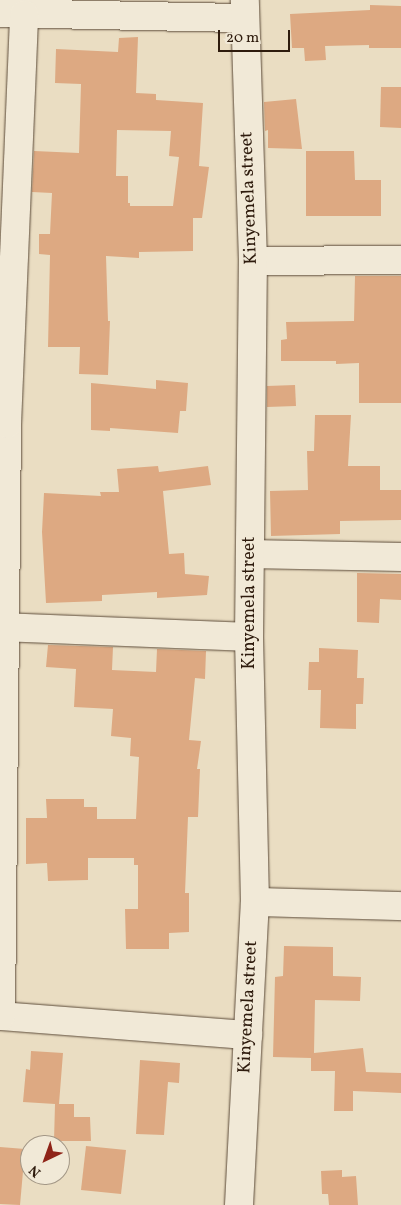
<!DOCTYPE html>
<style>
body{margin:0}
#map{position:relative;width:401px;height:1205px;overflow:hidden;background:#eaddc2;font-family:Vollkorn,serif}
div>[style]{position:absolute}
.building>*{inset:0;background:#dda982}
.roads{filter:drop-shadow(0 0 1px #5d4c3a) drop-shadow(0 0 1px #5d4c3a)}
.minor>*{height:28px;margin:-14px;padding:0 14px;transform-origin:14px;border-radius:14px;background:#f1e9d7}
span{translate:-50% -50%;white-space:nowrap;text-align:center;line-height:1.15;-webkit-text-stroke:4px #f1e9d7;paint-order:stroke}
.street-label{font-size:18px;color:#2e1b0d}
.north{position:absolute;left:20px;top:1135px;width:50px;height:50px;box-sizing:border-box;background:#f1e9d7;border:1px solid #a39786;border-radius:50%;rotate:222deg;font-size:14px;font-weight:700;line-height:20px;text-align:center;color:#2e1b0d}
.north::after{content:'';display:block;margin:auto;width:18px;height:22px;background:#8f2418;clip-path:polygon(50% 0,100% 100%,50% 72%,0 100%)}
.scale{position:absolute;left:218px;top:30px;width:72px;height:22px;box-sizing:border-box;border:2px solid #2e1b0d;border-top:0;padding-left:6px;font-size:15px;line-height:18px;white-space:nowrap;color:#2e1b0d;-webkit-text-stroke:4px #f1e9d7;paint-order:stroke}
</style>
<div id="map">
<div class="building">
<div style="clip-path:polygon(370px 5px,401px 6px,401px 48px,369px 48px,369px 45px,325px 46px,326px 60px,305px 61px,304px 48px,292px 48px,290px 14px,370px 10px)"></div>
<div style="clip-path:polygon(evenodd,138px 37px,136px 93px,156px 94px,156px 100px,203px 103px,199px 166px,209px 167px,202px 218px,193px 218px,193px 251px,139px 252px,139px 258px,106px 256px,108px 321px,110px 321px,108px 375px,79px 374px,80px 347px,48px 347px,50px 255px,39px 254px,39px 234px,50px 234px,52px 193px,32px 192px,34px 151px,79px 153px,81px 84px,55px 83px,56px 49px,118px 52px,119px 38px,138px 37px,117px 130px,171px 131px,169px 156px,179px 157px,173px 206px,130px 206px,130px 203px,128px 203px,128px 176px,116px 176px,117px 130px)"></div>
<div style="clip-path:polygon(381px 87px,401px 87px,401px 128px,380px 127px)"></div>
<div style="clip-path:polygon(296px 99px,302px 149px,268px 148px,268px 130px,265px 131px,264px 102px)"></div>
<div style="clip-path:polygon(306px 151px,354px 151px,355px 180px,381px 180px,381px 216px,306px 216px)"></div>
<div style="clip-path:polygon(355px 276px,401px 276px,401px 403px,359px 403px,359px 363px,336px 364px,336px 361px,281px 361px,281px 340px,287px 339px,286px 322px,354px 321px)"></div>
<div style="clip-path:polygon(156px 380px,188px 383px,186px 411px,180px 411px,178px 433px,110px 428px,110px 431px,91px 430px,91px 383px,156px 389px)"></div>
<div style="clip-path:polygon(295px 385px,296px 406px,267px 407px,267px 386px)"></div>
<div style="clip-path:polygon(315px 415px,351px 415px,348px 466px,380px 466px,380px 490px,401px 490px,401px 520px,340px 521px,340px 534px,271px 536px,270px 491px,308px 490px,307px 451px,314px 451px)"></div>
<div style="clip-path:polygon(158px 466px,159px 472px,208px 466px,211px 485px,163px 491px,169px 554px,184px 553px,185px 574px,209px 576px,207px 595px,157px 598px,157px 592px,102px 595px,102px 601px,46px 603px,42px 532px,44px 493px,101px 496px,100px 492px,119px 492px,117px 469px)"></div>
<div style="clip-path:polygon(357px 573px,401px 574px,401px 600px,380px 599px,379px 623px,357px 622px)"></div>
<div style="clip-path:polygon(48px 645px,113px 647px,112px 670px,156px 672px,157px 649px,206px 651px,205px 679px,195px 678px,189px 740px,201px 741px,197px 769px,200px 769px,198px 817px,188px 817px,185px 893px,189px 893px,189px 932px,169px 933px,169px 949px,126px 949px,125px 909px,138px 909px,138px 865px,134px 865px,134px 858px,88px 858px,88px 880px,48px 881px,47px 863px,26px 864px,26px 818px,47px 818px,46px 799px,84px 799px,84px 807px,97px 807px,97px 819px,136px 819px,139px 757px,130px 756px,131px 738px,111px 736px,113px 709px,74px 707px,76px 669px,46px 667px)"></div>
<div style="clip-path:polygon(319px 648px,358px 650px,357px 678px,364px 678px,363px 704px,356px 704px,356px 729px,320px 728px,321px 690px,308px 690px,309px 662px,319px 662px)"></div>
<div style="clip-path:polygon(284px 946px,333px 947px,333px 976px,361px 977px,360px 1001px,315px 1000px,314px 1053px,363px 1048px,366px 1072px,401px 1073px,401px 1093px,353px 1091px,353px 1111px,334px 1111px,335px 1071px,311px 1071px,311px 1058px,273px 1057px,275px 977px,283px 976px)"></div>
<div style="clip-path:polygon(31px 1051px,63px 1053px,59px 1104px,74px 1104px,74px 1117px,90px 1117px,91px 1141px,54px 1141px,55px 1104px,23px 1102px,26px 1069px,30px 1070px)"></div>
<div style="clip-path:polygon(140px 1060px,180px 1063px,179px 1083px,168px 1082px,164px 1135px,136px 1134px)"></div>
<div style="clip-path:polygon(86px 1146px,126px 1150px,121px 1194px,81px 1190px)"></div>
<div style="clip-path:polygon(0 1147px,25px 1149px,20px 1205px,0 1204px)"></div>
<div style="clip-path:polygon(342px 1170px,342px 1177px,356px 1176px,358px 1205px,329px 1205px,328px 1194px,322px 1194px,321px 1171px)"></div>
</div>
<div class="roads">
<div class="minor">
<div style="left:0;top:13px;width:245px;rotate:1.2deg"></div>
<div style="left:253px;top:261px;width:148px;rotate:-0.4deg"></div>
<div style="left:250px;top:554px;width:151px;rotate:1.1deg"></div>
<div style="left:0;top:627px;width:249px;rotate:2.3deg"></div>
<div style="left:255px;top:902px;width:146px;rotate:1.6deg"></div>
<div style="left:0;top:1016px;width:249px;rotate:4.4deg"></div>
<div style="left:1px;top:1016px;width:592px;rotate:-89.42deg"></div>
<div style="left:7px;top:424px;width:410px;rotate:-87.6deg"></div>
<div style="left:239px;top:1205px;width:303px;rotate:-87deg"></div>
<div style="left:255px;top:902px;width:265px;rotate:-91.3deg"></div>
<div style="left:249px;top:637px;width:376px;rotate:-89.4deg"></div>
<div style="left:253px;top:261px;width:261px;rotate:-91.8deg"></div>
</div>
</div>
<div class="street-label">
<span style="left:250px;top:198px;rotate:-92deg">Kinyemela street</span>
<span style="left:250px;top:603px;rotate:-90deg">Kinyemela street</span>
<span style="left:249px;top:1007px;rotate:-87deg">Kinyemela street</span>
</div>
<div class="north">N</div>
<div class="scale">20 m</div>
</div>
